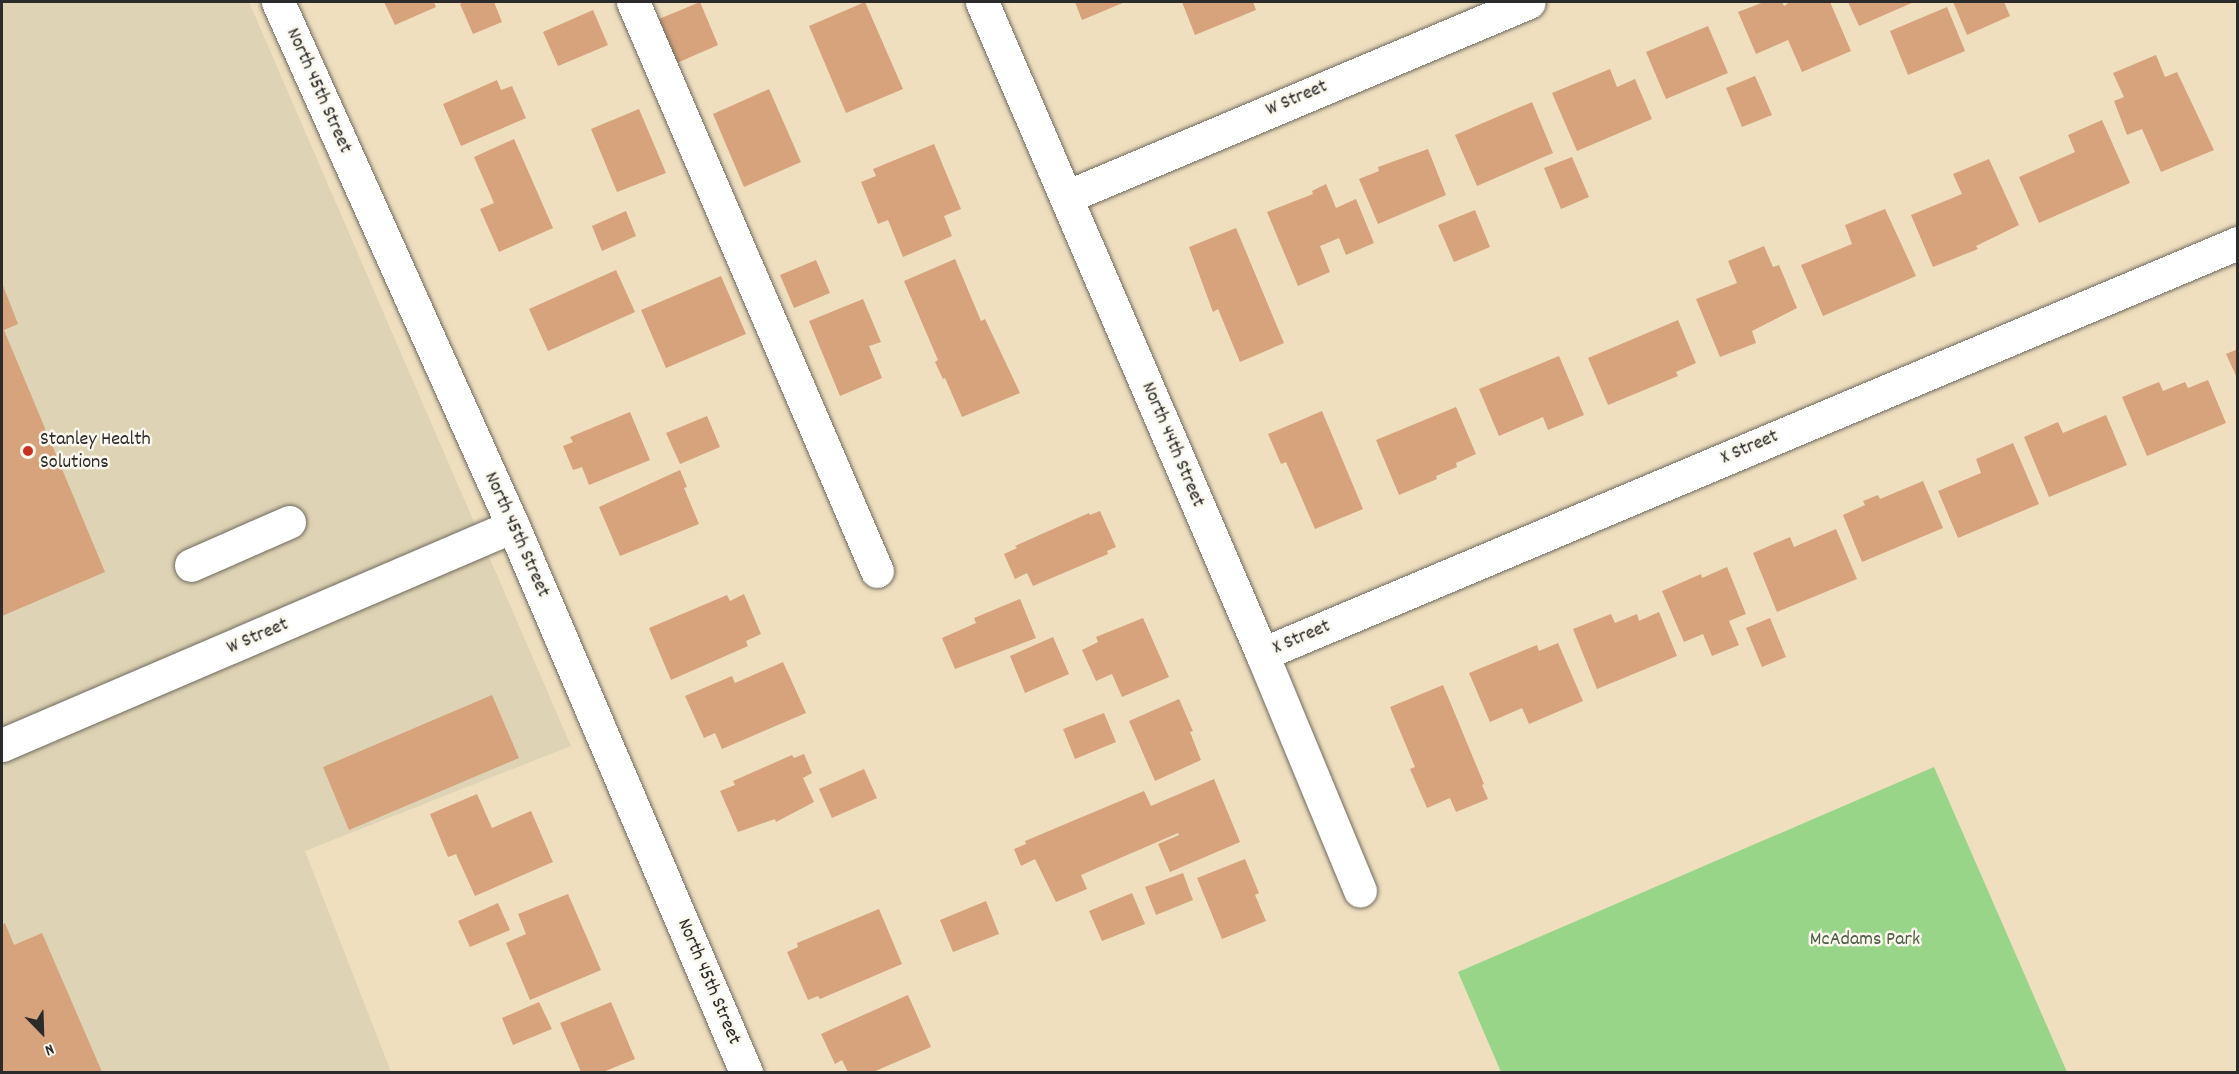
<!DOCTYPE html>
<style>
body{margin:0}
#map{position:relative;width:2239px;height:1074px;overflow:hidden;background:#efdfbf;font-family:Dekko,sans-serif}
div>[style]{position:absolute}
.built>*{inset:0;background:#ded3b4}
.green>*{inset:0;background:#98d589}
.building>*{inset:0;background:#d6a37c}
.roads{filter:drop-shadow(0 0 2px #706a5f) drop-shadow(0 0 2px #706a5f)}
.minor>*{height:33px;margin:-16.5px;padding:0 16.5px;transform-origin:16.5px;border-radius:16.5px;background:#fff}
.dots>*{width:16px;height:16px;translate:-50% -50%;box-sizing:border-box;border:3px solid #fbf7ec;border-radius:50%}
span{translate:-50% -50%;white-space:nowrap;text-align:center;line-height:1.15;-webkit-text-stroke:5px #fbf7ec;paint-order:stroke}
.street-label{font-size:20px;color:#2b2b2b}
.poi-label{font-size:20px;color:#2b2b2b}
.left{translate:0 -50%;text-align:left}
.park-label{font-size:20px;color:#4c5e47}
.frame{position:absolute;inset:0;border:3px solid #2b2b2b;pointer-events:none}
.north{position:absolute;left:12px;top:1002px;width:60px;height:60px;-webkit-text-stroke:4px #fbf7ec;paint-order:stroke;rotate:157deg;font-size:16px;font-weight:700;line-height:24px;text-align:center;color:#2b2b2b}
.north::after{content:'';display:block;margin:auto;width:21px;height:27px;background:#2b2b2b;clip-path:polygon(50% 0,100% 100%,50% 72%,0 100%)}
</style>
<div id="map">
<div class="built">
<div style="clip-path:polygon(2px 2px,249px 2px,571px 746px,305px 851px,391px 1072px,2px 1072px)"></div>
</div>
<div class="green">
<div style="clip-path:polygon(1934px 767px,2067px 1072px,1501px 1072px,1458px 972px)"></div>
</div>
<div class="building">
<div style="clip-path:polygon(384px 2px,434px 2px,436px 7px,395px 25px)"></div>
<div style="clip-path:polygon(464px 2px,494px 2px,502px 22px,473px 34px,460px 4px)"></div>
<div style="clip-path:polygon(700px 2px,718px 45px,677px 63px,659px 19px)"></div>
<div style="clip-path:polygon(865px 2px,903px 89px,846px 113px,809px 26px)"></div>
<div style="clip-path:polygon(1075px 2px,1125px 2px,1082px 20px)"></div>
<div style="clip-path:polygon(1182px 2px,1253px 2px,1256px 10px,1195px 35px)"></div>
<div style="clip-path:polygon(1764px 2px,1782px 2px,1784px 6px,1790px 2px,1830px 2px,1851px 51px,1802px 72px,1788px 40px,1756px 54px,1738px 12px)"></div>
<div style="clip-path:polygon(1848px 2px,1914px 2px,1859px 26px)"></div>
<div style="clip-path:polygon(1953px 2px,2004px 2px,2010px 16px,1967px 35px)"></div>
<div style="clip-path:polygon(1947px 7px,1965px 51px,1908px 75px,1890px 31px)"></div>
<div style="clip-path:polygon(593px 10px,608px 45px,558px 66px,543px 32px)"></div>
<div style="clip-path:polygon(1708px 26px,1728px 73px,1666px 99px,1646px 52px)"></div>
<div style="clip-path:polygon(2156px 55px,2165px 77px,2177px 72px,2214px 150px,2161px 172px,2142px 129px,2127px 135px,2114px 101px,2124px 97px,2113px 73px)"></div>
<div style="clip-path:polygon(1610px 69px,1617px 87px,1635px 79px,1652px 119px,1577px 151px,1552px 93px)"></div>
<div style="clip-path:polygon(1755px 76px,1772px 115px,1742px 127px,1726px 88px)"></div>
<div style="clip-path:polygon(497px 80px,501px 90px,512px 86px,526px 118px,461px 146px,443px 104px)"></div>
<div style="clip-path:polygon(769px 89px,801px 162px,744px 187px,713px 114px)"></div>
<div style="clip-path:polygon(1532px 102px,1553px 153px,1477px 186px,1455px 135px)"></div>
<div style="clip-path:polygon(639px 109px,666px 173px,617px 192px,591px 129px)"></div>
<div style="clip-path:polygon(2102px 120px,2130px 183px,2039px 223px,2019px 177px,2075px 152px,2068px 135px)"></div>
<div style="clip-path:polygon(514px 139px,553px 228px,499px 252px,480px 209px,494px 203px,474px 157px)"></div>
<div style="clip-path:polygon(934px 144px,961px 209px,944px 216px,952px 236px,903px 257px,888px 220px,878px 224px,861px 182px,876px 176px,873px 169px)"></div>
<div style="clip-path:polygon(1428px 149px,1446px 195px,1378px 224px,1359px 179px,1379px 171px,1378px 167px)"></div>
<div style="clip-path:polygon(1572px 157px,1589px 197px,1561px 209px,1544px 168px)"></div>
<div style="clip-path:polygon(1989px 159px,2019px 225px,1976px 246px,1978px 249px,1933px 267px,1911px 215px,1962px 194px,1953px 174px)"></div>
<div style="clip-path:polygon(1326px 184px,1336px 208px,1356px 199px,1374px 243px,1346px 255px,1339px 238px,1320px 246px,1330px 272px,1298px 286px,1267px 212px,1313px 194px,1312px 191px)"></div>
<div style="clip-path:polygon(1885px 209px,1916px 276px,1823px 316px,1801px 265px,1852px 244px,1845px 225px)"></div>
<div style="clip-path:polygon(1475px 210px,1490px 247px,1454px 262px,1438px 225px)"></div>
<div style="clip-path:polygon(626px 211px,636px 236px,602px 251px,592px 226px)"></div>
<div style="clip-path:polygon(1236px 228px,1284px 343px,1240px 362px,1218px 309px,1213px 312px,1189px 247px)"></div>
<div style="clip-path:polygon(1764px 246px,1773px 267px,1779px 265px,1797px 308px,1752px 331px,1756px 343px,1720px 357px,1696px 299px,1737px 283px,1728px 261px)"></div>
<div style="clip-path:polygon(955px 259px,981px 321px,985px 319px,1020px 393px,962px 417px,945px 378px,943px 379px,935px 362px,938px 360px,904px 281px)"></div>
<div style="clip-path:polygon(816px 260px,830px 293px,794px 308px,780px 275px)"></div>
<div style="clip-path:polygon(616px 270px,635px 312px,548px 351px,529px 309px)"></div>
<div style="clip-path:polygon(721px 276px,746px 334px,666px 368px,641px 310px)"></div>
<div style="clip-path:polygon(2px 283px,18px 324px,4px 330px,105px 572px,2px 616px)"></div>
<div style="clip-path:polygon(863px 299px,881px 342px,869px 346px,882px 378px,840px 396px,809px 321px)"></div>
<div style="clip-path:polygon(1678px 320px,1696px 363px,1676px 372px,1678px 376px,1608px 405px,1588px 358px)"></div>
<div style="clip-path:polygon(2238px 349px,2238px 380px,2226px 354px)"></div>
<div style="clip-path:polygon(1559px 356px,1584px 415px,1548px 430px,1543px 417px,1499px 436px,1479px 389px)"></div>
<div style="clip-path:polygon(2208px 380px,2226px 423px,2147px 456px,2122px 397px,2159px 382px,2163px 391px,2185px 382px,2188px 388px)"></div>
<div style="clip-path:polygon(1456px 407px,1476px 454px,1456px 463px,1457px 467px,1436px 476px,1437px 479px,1399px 495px,1376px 440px)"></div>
<div style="clip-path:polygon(1322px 411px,1363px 509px,1315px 529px,1286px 462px,1281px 464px,1268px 434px)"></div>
<div style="clip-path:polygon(630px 412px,650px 460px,589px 485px,582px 467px,573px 470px,563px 446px,573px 442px,570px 437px)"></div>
<div style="clip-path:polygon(2106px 415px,2127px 465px,2049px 497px,2024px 437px,2058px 422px,2063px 433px)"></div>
<div style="clip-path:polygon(707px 416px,720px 447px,680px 464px,666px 433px)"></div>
<div style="clip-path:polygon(2013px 443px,2039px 504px,1958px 538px,1938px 491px,1981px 473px,1976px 459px)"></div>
<div style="clip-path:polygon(680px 470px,687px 487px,684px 488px,699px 524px,620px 556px,599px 507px)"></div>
<div style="clip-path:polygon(1923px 481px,1943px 528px,1862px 562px,1843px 515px,1865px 505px,1863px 501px,1878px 495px,1880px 499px)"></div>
<div style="clip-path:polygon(1100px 511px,1116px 547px,1107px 551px,1108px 554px,1033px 586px,1027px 573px,1015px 579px,1004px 554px,1017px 548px,1015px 546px,1089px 513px,1090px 515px)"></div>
<div style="clip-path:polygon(1836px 529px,1857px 579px,1777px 612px,1753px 553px,1790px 537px,1794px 547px)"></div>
<div style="clip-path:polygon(1727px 567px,1746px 614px,1729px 621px,1739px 645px,1712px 656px,1703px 634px,1684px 642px,1662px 591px,1701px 574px,1702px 578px)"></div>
<div style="clip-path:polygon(744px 594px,761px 634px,746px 641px,748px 646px,671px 680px,649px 628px,727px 595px,730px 601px)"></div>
<div style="clip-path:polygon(1020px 599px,1036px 638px,955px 669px,942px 638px,976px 623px,974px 618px)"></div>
<div style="clip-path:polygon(1659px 612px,1677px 656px,1597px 689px,1573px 629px,1611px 614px,1615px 623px,1637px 614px,1639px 621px)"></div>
<div style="clip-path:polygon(1143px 618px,1169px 677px,1122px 697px,1112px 674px,1096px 681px,1082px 650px,1098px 642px,1096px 637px)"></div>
<div style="clip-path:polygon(1770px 618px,1786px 657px,1762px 667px,1746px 628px)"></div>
<div style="clip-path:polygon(1053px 637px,1069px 674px,1025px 693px,1010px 656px)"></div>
<div style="clip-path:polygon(1558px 643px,1583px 701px,1529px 724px,1522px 708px,1490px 722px,1469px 673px,1537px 645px,1539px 651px)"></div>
<div style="clip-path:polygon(783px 662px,806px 713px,722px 749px,715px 733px,704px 738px,685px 696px,732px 676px,735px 683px)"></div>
<div style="clip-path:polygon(1443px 685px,1484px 784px,1482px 785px,1488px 799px,1456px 812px,1450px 798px,1427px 808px,1410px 769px,1415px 767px,1390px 707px)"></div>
<div style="clip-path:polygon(492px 695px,519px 758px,349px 830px,323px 767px)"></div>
<div style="clip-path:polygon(1179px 699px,1193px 731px,1190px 732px,1201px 760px,1155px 781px,1129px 721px)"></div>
<div style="clip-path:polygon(1104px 713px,1116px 742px,1075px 759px,1063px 729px)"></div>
<div style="clip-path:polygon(804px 754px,812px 773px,803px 778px,814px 802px,776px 822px,775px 819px,738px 832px,720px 791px,735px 785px,733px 781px,792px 755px,794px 758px)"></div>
<div style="clip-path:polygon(864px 769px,877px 798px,832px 818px,819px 789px)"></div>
<div style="clip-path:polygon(1214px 779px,1240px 842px,1170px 872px,1158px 844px,1179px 835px,1178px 833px,1081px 875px,1087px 889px,1056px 902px,1035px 859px,1021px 866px,1014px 849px,1026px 844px,1025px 841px,1144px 791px,1151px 806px)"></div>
<div style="clip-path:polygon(477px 794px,492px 828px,531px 811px,553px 862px,475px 896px,456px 854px,448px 857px,430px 814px)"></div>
<div style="clip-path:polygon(1245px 859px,1259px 893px,1255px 895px,1266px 921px,1222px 939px,1197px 878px)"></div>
<div style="clip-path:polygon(1183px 873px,1193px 900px,1156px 915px,1145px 887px)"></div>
<div style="clip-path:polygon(1132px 893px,1145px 924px,1102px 941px,1089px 911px)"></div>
<div style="clip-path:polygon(568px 894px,601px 970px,530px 1000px,506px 943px,526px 934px,518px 914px)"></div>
<div style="clip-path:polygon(986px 901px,999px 934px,953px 952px,940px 920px)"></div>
<div style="clip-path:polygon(498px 903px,510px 930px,470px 947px,458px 921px)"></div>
<div style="clip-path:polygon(879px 909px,902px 964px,820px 999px,818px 996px,808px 1000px,787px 952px,798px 947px,797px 943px)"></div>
<div style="clip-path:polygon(5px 923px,14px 945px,42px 933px,102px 1072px,2px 1072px,2px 925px)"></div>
<div style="clip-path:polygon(908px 995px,931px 1047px,873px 1072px,848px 1072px,842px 1060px,835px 1064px,821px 1034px)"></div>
<div style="clip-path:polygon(539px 1002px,552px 1029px,513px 1045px,502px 1018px)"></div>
<div style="clip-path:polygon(611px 1002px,635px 1059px,603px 1072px,581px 1072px,560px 1023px)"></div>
</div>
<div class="roads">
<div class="minor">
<div style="left:278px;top:2px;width:574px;rotate:65.85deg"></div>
<div style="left:513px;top:526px;width:594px;rotate:66.89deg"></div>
<div style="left:633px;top:2px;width:619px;rotate:66.79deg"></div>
<div style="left:982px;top:2px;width:710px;rotate:66.76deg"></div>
<div style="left:1262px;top:654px;width:256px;rotate:67.5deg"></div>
<div style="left:1066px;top:197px;width:502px;rotate:-22.84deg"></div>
<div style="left:191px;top:565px;width:107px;rotate:-23.7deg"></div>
<div style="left:1262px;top:654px;width:1059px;rotate:-22.84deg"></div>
<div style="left:2px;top:745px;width:556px;rotate:-23.2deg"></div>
</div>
</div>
<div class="dots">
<div style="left:28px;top:451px;background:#c8321e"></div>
</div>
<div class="street-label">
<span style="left:318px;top:91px;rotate:66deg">North 45th Street</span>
<span style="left:1297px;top:99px;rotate:-23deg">W Street</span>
<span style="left:1172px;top:445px;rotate:67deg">North 44th Street</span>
<span style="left:1750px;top:448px;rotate:-23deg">X Street</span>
<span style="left:516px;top:535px;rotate:66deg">North 45th Street</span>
<span style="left:258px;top:637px;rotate:-23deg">W Street</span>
<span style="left:1302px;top:638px;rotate:-23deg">X Street</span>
<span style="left:708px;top:982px;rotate:67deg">North 45th Street</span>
</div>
<div class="poi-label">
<span class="left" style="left:40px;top:452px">Stanley Health<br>Solutions</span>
</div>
<div class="park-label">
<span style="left:1865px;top:940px">McAdams Park</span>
</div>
<div class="frame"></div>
<div class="north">N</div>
</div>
